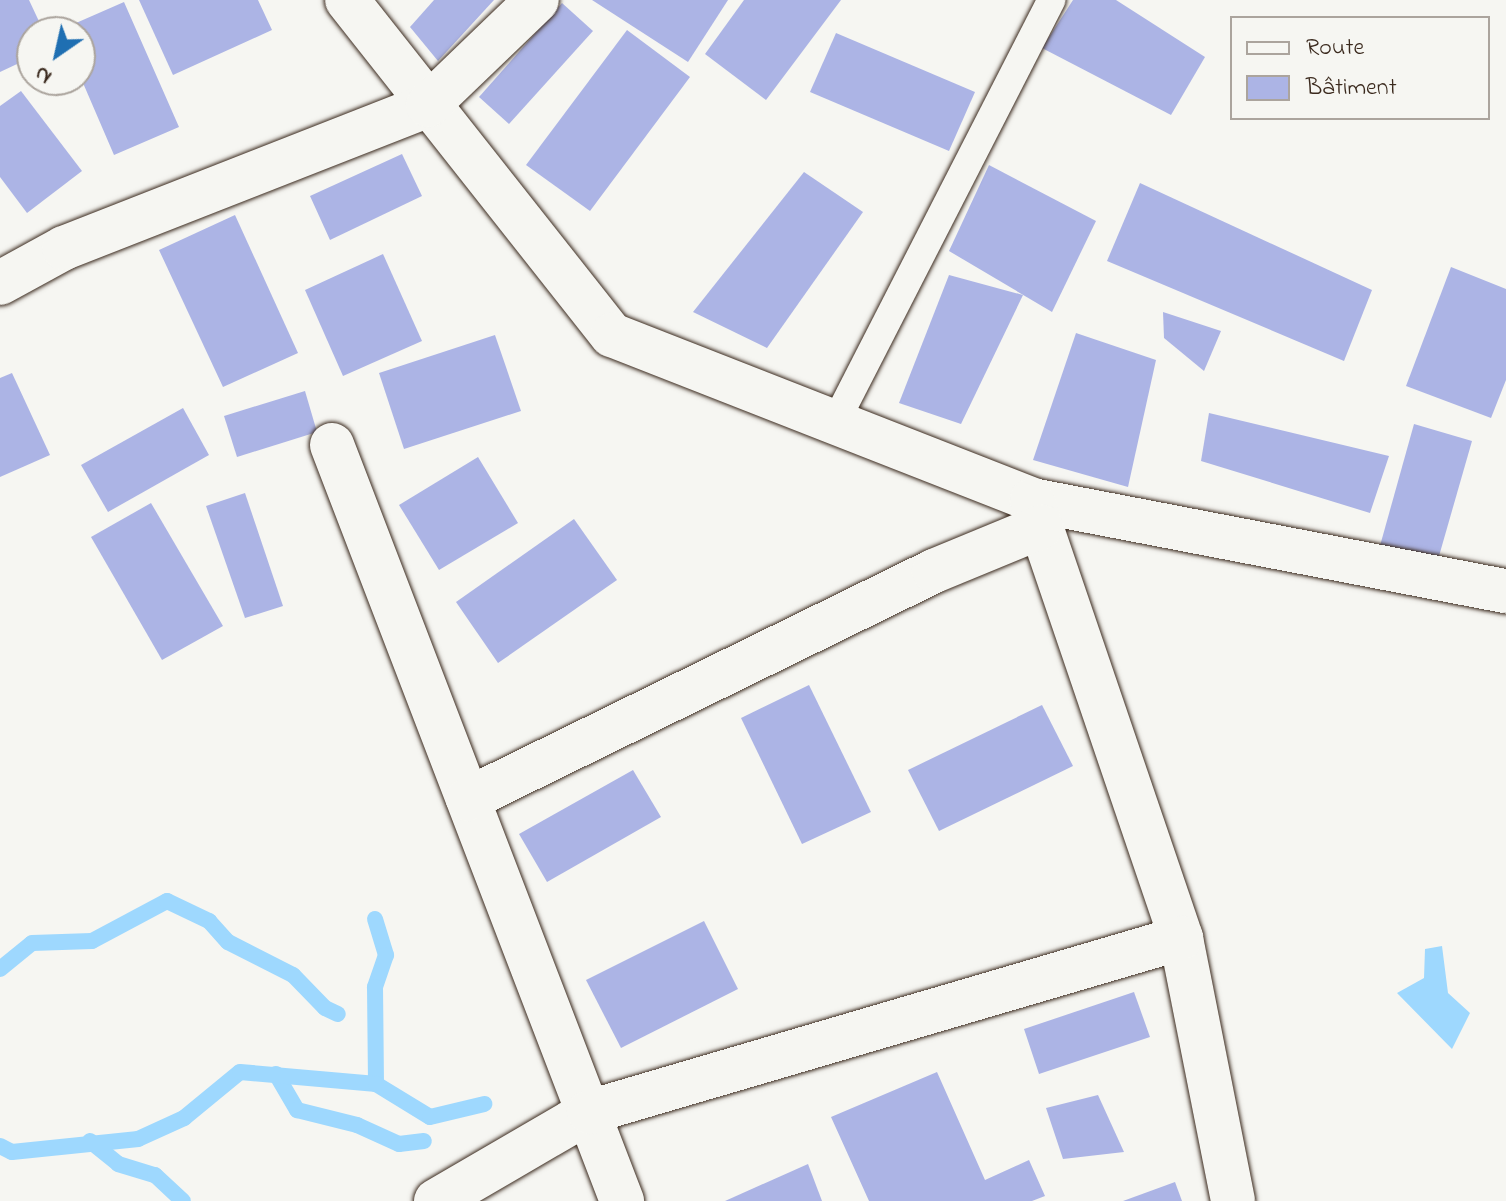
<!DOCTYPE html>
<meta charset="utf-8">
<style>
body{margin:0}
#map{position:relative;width:1506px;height:1201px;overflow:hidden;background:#f6f6f2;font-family:"Indie Flower",sans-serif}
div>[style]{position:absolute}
.water>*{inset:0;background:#9ed8fe}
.stream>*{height:16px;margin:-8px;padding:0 8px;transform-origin:8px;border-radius:8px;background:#9ed8fe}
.building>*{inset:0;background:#acb4e5}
.roads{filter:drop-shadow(0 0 2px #3b2a1e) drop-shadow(0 0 2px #3b2a1e)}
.lane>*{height:28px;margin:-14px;padding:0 14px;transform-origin:14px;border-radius:14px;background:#f6f6f2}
.street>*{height:44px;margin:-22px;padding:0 22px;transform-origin:22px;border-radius:22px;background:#f6f6f2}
span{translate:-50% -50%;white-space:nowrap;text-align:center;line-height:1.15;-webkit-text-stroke:7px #f6f6f2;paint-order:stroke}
.legend{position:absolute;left:1230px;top:16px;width:260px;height:104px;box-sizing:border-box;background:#f6f6f2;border:2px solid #aba49d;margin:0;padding:10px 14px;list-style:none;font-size:24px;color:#3b2a1e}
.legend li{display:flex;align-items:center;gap:16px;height:40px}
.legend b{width:40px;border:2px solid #aba49d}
.north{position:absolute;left:16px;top:16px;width:80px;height:80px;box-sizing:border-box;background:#f6f6f2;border:2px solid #aba49d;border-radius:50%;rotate:214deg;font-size:22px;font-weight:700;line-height:32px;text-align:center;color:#3b2a1e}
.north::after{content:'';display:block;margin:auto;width:28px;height:36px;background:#1f6fb2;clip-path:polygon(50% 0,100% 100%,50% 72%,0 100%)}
</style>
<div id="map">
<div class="water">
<div style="clip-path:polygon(1442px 946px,1448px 993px,1470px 1013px,1452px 1049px,1397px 993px,1424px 978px,1425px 949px)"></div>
</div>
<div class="stream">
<div style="left:375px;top:919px;width:38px;rotate:73deg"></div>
<div style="left:386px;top:955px;width:34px;rotate:109deg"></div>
<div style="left:375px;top:987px;width:97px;rotate:89.4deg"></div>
<div style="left:0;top:969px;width:41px;rotate:-39.1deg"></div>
<div style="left:32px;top:943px;width:60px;rotate:-1.9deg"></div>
<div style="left:92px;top:941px;width:85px;rotate:-28.1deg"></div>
<div style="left:167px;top:901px;width:47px;rotate:25.5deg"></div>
<div style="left:209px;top:921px;width:28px;rotate:48deg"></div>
<div style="left:228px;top:942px;width:73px;rotate:26.9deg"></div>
<div style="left:293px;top:975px;width:46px;rotate:45.9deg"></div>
<div style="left:325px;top:1008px;width:14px;rotate:25deg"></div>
<div style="left:276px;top:1074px;width:42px;rotate:59.7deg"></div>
<div style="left:297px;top:1110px;width:62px;rotate:14deg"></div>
<div style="left:357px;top:1125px;width:46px;rotate:24.3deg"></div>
<div style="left:399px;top:1144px;width:25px;rotate:-7deg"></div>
<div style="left:90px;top:1141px;width:36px;rotate:39deg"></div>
<div style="left:118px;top:1164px;width:39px;rotate:17deg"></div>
<div style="left:155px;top:1175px;width:38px;rotate:43deg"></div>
<div style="left:0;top:1146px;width:13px;rotate:27deg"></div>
<div style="left:12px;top:1152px;width:127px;rotate:-5.9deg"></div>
<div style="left:138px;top:1139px;width:51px;rotate:-24.5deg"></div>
<div style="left:184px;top:1118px;width:72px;rotate:-39.4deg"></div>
<div style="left:240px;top:1072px;width:137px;rotate:5deg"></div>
<div style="left:376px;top:1084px;width:63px;rotate:31.4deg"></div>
<div style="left:430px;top:1117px;width:56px;rotate:-13.5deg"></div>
</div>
<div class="building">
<div style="clip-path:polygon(0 0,29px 0,44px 32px,32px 32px,32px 57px,0 72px)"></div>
<div style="clip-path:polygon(139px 0,258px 0,272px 30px,173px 75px)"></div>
<div style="clip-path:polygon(434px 0,494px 0,438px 61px,410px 27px)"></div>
<div style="clip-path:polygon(592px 0,728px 0,688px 62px)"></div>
<div style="clip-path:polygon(744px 0,841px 0,766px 100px,705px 54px)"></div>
<div style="clip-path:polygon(1073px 0,1116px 0,1205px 57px,1171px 115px,1042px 48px)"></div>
<div style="clip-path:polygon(124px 2px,179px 127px,114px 155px,80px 76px,80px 32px,60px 30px)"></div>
<div style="clip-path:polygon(562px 3px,593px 31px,509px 124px,479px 97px)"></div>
<div style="clip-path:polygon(627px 30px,690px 77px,590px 211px,526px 165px)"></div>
<div style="clip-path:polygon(836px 33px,975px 92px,949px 151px,810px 92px)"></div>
<div style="clip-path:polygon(21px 91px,82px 171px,27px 213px,0 177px,0 106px)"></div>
<div style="clip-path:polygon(402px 154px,422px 196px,330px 240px,310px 196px)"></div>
<div style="clip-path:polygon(989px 165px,1096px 221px,1052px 312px,949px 251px)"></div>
<div style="clip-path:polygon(804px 172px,863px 212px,767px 348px,693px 312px)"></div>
<div style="clip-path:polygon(1140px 183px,1372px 290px,1344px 361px,1107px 261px)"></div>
<div style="clip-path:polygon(235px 215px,298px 353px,223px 387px,159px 250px)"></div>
<div style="clip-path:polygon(383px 254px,422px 341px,343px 376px,305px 290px)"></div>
<div style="clip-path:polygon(1451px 267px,1506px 289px,1506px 380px,1491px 418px,1406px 386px)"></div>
<div style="clip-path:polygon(949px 275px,1023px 295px,961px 424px,899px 403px)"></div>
<div style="clip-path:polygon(1163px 312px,1221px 331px,1204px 371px,1164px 338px)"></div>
<div style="clip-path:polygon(1076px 333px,1156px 360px,1128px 487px,1033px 460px)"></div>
<div style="clip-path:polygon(495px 335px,521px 411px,404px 449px,379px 373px)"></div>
<div style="clip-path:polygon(12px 373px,50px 455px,0 477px,0 378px)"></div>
<div style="clip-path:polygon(305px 391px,317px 432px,237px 457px,224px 416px)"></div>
<div style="clip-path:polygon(183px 408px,209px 455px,108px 512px,81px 465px)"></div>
<div style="clip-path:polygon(1209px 413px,1389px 456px,1370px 513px,1201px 461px)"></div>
<div style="clip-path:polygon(1414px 424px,1472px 441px,1435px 570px,1378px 553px)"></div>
<div style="clip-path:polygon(478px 457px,518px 523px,439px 570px,399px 505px)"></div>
<div style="clip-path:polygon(245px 493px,283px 606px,245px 618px,206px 506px)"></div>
<div style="clip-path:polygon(151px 503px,223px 626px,162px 660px,91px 537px)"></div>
<div style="clip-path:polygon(574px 519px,617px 580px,498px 663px,456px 602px)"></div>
<div style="clip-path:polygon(809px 685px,871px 812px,802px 844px,741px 718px)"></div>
<div style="clip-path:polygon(1042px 705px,1073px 766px,939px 831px,908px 770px)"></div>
<div style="clip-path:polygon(633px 770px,661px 817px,547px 882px,519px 834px)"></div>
<div style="clip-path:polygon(704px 921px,738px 989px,621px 1048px,586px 980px)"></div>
<div style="clip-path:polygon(1134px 992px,1150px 1037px,1039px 1074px,1024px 1029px)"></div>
<div style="clip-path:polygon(937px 1072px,985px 1180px,1029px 1160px,1045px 1196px,1032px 1201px,869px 1201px,831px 1117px)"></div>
<div style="clip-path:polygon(1098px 1095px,1124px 1152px,1063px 1159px,1046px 1108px)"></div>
<div style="clip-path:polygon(808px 1164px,822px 1201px,725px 1201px)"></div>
<div style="clip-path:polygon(1175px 1182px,1182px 1201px,1123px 1201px)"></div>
</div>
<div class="roads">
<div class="lane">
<div style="left:835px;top:423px;width:475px;rotate:-62.9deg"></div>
</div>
<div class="street">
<div style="left:347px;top:0;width:427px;rotate:51.7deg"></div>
<div style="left:612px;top:335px;width:451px;rotate:21.4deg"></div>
<div style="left:1032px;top:500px;width:483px;rotate:10.9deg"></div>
<div style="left:0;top:283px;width:73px;rotate:-28.7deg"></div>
<div style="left:64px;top:248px;width:391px;rotate:-21.4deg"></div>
<div style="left:428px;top:105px;width:151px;rotate:-43.9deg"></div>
<div style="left:332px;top:445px;width:810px;rotate:69.01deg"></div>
<div style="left:1032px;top:500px;width:463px;rotate:71.2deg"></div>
<div style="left:1181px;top:938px;width:268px;rotate:78.8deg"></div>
<div style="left:468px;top:799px;width:519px;rotate:-26.07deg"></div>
<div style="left:934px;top:571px;width:116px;rotate:-22.4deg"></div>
<div style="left:436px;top:1201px;width:177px;rotate:-30.2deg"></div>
<div style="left:589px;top:1112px;width:617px;rotate:-16.38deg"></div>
</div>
</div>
<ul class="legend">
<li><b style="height:10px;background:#f6f6f2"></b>Route</li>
<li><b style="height:22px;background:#acb4e5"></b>Bâtiment</li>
</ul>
<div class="north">N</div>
</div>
